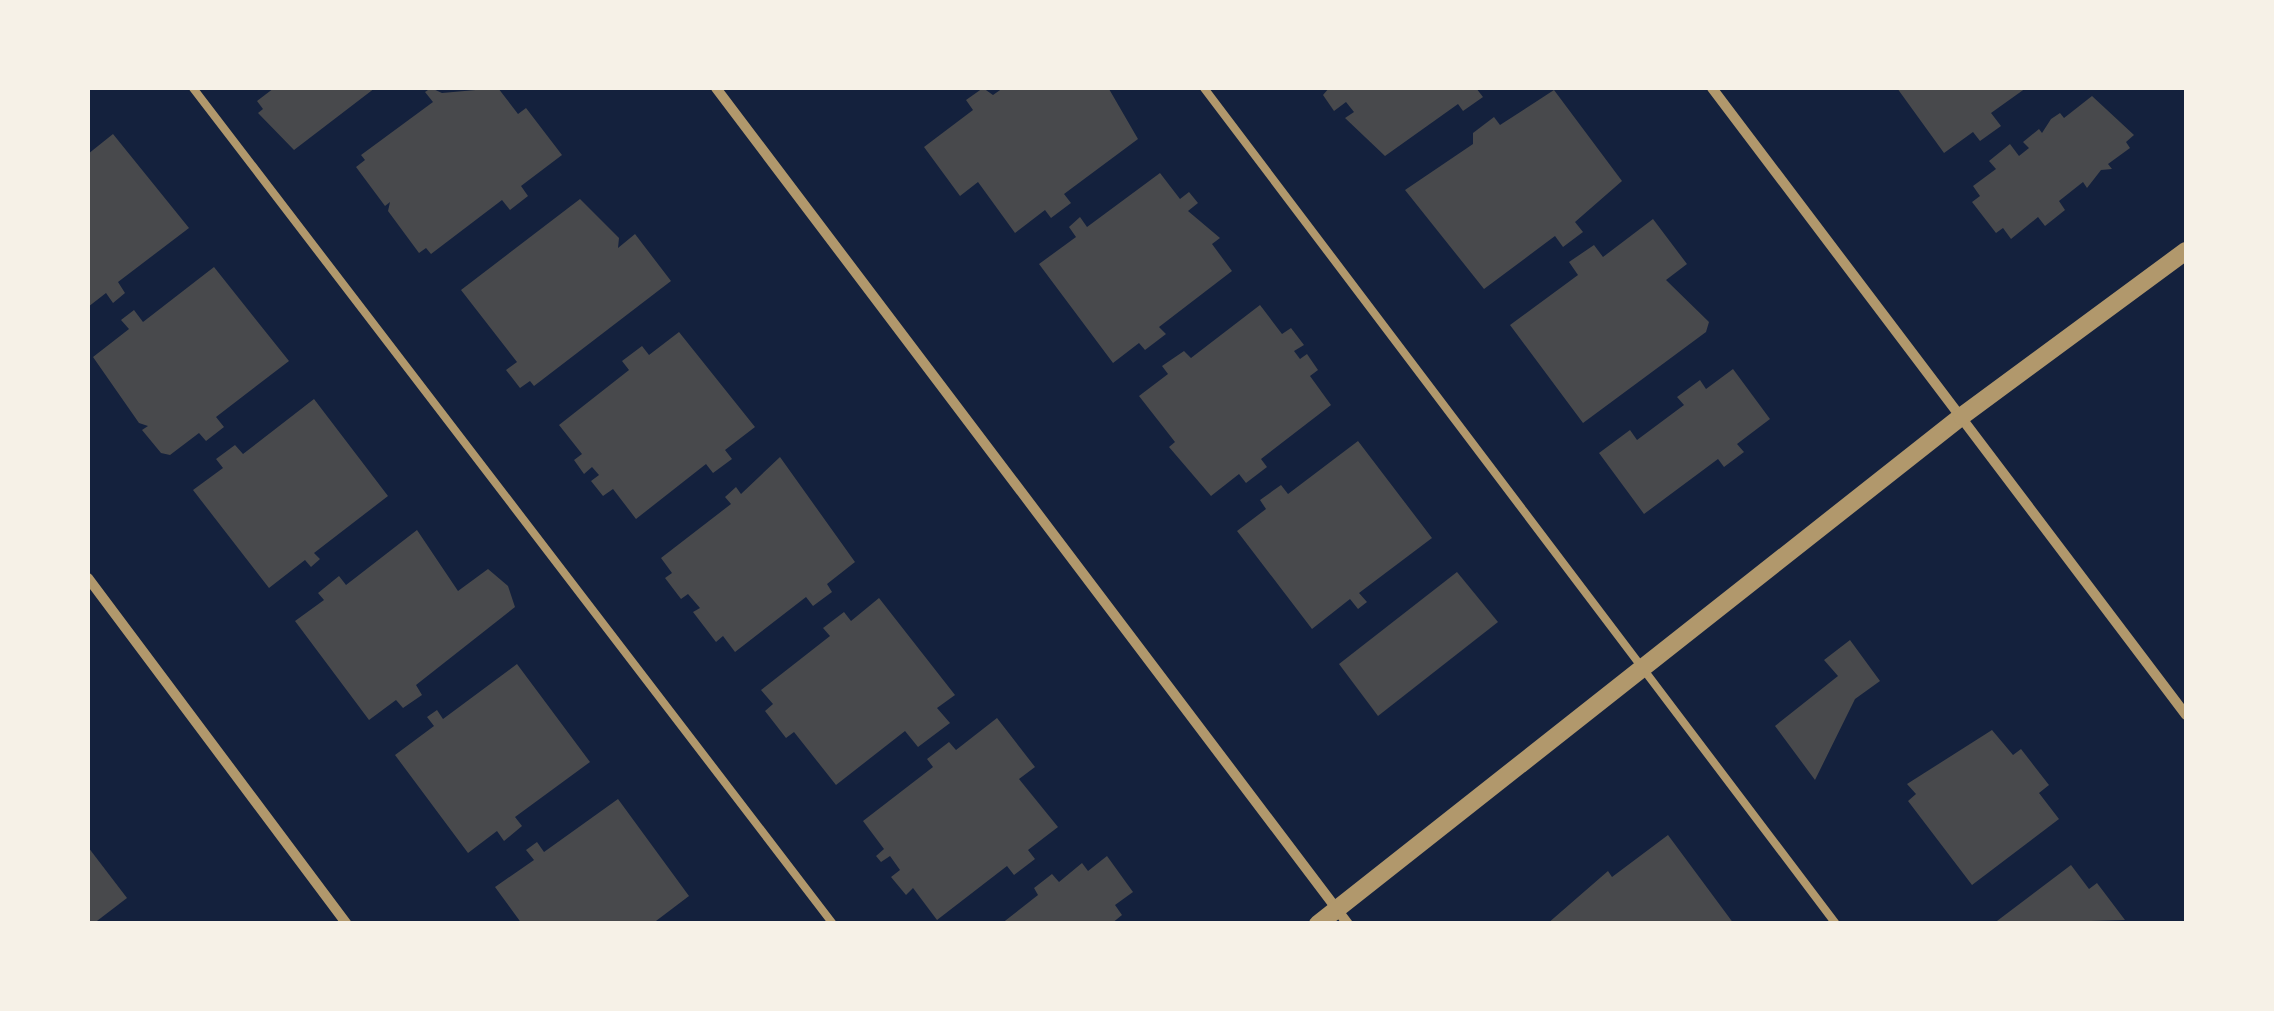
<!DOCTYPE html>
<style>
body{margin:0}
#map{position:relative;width:2274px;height:1011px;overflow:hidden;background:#14213d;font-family:Georgia,serif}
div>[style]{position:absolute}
.building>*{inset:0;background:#48494c}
.service>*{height:8px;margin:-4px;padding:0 4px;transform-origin:4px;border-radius:4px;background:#b1986c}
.minor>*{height:10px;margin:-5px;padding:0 5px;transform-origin:5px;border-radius:5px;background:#b1986c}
.tertiary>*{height:18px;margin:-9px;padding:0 9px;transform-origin:9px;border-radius:9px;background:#b1986c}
span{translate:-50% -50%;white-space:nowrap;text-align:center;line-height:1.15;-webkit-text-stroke:9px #f6f1e7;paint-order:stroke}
.frame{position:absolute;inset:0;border:90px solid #f6f1e7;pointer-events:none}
</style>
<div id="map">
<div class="building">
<div style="clip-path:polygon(274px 88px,375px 88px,294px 150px,258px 113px,263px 109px,257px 101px)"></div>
<div style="clip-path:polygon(431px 88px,442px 93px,498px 88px,518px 114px,526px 108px,562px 155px,521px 186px,528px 196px,510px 210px,502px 200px,431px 254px,426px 248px,419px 253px,388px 211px,390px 202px,385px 206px,356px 167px,365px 160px,361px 155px,433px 102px,425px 92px)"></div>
<div style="clip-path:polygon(983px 88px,993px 95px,1003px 88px,1109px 89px,1138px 139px,1064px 194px,1071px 203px,1051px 218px,1045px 210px,1015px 233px,978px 182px,960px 196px,924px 147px,973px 110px,966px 100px)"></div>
<div style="clip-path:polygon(1329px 88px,1476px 88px,1483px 97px,1463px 111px,1458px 104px,1385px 156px,1345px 118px,1354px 112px,1346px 102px,1334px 111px,1323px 95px)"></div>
<div style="clip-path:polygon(1897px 88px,2026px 88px,1991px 113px,2001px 126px,1980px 141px,1973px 132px,1944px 153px)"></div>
<div style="clip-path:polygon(1554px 90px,1622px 181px,1575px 222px,1583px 232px,1563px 247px,1555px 236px,1484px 289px,1405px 190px,1473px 144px,1473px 133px,1494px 117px,1500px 125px)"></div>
<div style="clip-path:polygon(2092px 96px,2134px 135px,2126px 142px,2130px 148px,2108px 164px,2112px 169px,2101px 170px,2087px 188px,2083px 182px,2059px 201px,2065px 210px,2045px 226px,2038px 217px,2011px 239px,2003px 228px,1996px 233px,1972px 202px,1980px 196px,1973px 186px,1996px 169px,1989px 161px,2010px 144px,2019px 156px,2029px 148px,2023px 142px,2039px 129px,2042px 133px,2051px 119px,2060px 113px,2064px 118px)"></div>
<div style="clip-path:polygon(113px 134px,189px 228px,118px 282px,125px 293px,113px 303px,106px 293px,88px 307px,88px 154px)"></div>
<div style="clip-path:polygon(1160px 173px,1180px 199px,1189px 192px,1198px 203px,1188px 211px,1220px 238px,1212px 244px,1232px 271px,1159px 327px,1166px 334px,1145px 350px,1139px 343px,1113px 363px,1039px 264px,1076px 237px,1069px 227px,1080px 217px,1087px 227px)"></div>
<div style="clip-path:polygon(580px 199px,619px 238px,618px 248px,635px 234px,671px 281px,534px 386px,530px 381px,520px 388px,506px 370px,517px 362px,461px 290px)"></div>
<div style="clip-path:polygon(1653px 219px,1687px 264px,1666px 280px,1709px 322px,1706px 332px,1583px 423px,1510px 325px,1578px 275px,1569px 262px,1594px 245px,1603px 257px)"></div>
<div style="clip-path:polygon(214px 267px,289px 361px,216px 417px,224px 427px,206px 441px,199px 433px,170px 455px,161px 453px,142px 430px,148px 426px,139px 423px,93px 357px,129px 329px,121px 320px,134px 310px,143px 322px)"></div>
<div style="clip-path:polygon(1260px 305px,1282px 334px,1291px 328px,1304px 345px,1294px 351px,1300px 359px,1307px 354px,1318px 370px,1310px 376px,1331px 405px,1261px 459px,1267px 467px,1246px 483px,1239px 474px,1211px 496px,1169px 447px,1175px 442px,1139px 396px,1168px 374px,1162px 366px,1184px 351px,1191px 358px)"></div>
<div style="clip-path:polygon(679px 332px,755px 427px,725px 450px,732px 459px,713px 473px,706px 464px,636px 519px,613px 489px,603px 496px,591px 481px,599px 475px,592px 467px,584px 474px,574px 460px,582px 454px,559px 425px,629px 370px,622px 361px,642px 346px,649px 355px)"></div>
<div style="clip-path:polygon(1733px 369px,1770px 419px,1737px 444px,1744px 452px,1724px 467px,1718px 459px,1644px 514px,1599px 453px,1630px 430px,1637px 440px,1684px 405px,1677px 397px,1700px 380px,1706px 389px)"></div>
<div style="clip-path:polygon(314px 399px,388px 496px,314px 553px,320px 559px,311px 567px,305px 560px,269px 588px,193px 490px,223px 468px,216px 459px,235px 445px,243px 454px)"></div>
<div style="clip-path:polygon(1358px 441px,1432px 538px,1359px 593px,1367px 602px,1358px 609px,1350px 599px,1312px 629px,1237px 531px,1266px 509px,1260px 500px,1281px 485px,1288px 494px)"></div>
<div style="clip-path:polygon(780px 457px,855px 562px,827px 584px,832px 592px,813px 606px,806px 597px,735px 652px,723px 636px,716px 642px,693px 612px,700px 608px,688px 594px,681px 599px,665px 578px,672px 573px,661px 558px,731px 504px,725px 497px,736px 487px,741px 494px)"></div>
<div style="clip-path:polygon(417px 530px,458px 591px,488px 569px,508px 586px,515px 607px,416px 685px,422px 695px,403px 708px,396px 700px,369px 720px,295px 621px,324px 600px,318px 593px,339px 576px,346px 585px)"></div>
<div style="clip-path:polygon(1457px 572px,1498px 622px,1378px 716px,1339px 664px)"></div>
<div style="clip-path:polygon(879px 598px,955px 695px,937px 708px,950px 723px,918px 747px,905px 731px,836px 785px,794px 732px,786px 738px,765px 711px,773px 704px,761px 690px,830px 636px,823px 628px,844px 612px,851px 621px)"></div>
<div style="clip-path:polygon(1850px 640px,1880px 681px,1855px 699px,1815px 780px,1775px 726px,1838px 676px,1824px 660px)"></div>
<div style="clip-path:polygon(517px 664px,590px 762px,515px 817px,522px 826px,504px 841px,497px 831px,468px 853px,395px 755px,434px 726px,427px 717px,437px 710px,443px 719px)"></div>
<div style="clip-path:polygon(997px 718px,1035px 767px,1019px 779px,1058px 827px,1028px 850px,1035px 859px,1014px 875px,1007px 866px,937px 920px,913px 888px,906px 895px,891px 877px,900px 870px,890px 856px,881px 862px,876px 856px,884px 849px,863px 821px,933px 767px,927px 759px,949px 742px,956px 750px)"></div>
<div style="clip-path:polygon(1992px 730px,2013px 755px,2021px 749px,2049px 785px,2039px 793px,2059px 819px,1972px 885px,1908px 801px,1916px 794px,1907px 784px)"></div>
<div style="clip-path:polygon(618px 799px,689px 896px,652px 924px,522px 924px,495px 887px,534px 860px,526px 850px,537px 842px,544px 852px)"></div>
<div style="clip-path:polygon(1668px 835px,1734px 924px,1547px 924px,1608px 871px,1612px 877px)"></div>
<div style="clip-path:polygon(88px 847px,127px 898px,93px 924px,88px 924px)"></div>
<div style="clip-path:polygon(1107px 856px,1133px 892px,1115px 905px,1122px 915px,1111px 924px,1001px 924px,1038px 895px,1034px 888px,1052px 874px,1059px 882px,1082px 863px,1088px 871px)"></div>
<div style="clip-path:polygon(2071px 865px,2089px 889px,2097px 883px,2125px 920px,1993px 924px)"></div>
</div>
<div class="service">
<div style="left:193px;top:88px;width:1053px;rotate:52.56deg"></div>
<div style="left:1204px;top:88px;width:1048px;rotate:52.91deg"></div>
</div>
<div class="minor">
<div style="left:716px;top:88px;width:1048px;rotate:52.91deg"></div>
<div style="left:1712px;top:88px;width:786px;rotate:52.91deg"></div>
<div style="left:88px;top:578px;width:432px;rotate:53.2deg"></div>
</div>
<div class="tertiary">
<div style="left:1318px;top:924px;width:820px;rotate:-38.27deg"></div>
<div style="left:1962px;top:416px;width:278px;rotate:-36.4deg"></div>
</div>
<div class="frame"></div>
</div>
